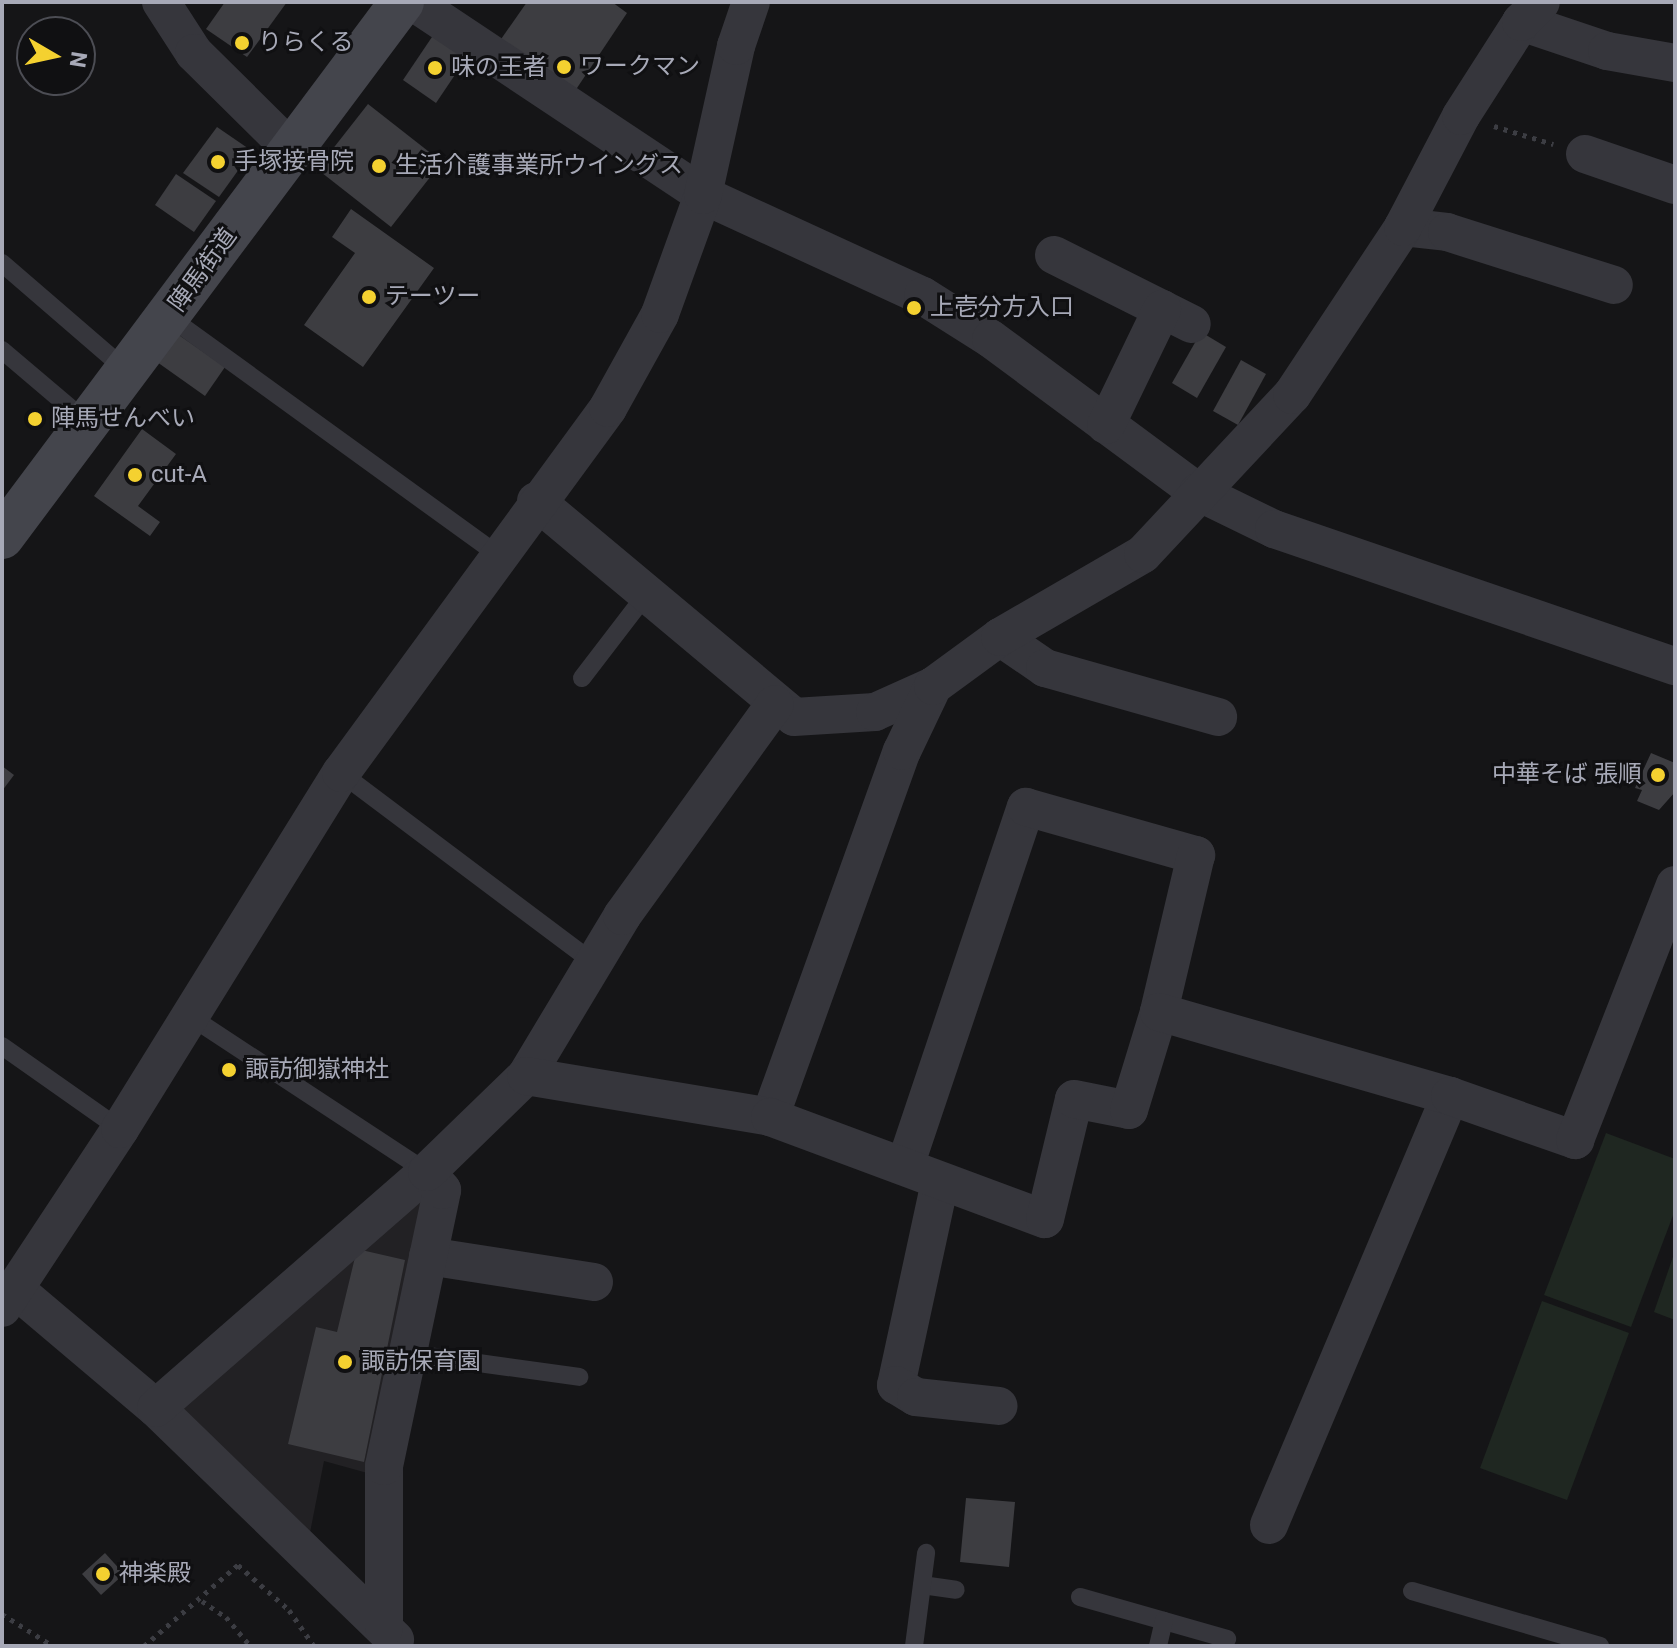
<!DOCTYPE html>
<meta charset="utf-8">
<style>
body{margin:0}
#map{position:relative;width:1677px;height:1648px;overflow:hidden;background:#151517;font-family:Roboto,"Noto Sans JP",sans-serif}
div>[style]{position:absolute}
.built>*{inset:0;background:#222124}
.green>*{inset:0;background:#1f2721}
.building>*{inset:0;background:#3d3d41}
.path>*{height:5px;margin-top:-2.5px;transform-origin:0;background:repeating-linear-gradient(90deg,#3c3d43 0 4px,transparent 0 10px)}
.service>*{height:18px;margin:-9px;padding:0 9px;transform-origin:9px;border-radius:9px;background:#36363c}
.minor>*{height:38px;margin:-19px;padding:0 19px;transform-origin:19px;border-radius:19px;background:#36363c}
.secondary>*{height:44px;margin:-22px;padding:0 22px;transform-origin:22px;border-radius:22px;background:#44454c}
.dots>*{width:22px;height:22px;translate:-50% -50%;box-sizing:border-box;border:4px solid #101012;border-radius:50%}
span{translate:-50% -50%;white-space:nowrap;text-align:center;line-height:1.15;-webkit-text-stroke:6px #101012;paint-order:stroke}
.poi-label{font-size:24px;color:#a7a9b7}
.left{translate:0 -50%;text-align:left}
.right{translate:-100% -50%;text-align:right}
.street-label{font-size:24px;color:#a7a9b7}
.frame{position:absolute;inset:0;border:4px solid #a7a9b7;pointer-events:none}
.north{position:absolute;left:16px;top:16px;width:80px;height:80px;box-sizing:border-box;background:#101012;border:2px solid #4c4d54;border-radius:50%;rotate:99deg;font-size:22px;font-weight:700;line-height:32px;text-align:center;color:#a7a9b7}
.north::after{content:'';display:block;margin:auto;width:28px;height:36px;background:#f4d130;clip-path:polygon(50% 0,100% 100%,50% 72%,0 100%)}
</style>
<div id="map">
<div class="built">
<div style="clip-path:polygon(427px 1192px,371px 1474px,324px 1461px,307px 1548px,167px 1409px)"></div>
</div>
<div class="green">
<div style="clip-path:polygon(1606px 1133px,1675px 1159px,1675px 1210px,1631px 1327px,1544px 1295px)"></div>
<div style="clip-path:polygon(1675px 1251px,1675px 1320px,1654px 1312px)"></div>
<div style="clip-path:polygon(1542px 1301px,1629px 1333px,1567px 1500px,1480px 1468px)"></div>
</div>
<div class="building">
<div style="clip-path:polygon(225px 2px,287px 2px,247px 57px,206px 29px)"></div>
<div style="clip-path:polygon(527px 2px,612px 2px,627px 13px,575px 91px,499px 42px)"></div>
<div style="clip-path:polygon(434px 34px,467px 57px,436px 103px,403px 80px)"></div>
<div style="clip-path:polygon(368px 104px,442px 162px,391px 227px,317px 169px)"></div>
<div style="clip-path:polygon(217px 127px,252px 151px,219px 197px,183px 173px)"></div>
<div style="clip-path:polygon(176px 174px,216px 201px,194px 232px,155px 205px)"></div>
<div style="clip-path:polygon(351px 209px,434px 268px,363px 367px,304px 325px,355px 253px,332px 237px)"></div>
<div style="clip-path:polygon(1201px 332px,1226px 347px,1197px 398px,1172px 383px)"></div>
<div style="clip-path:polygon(176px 333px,225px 367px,205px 396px,157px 362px)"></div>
<div style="clip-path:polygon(1241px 360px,1266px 374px,1238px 425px,1213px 411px)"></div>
<div style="clip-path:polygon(142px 429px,176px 454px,138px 506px,160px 522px,150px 536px,94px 496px)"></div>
<div style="clip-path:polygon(1651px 753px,1675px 763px,1675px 792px,1659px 810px,1637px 801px,1642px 790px,1635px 788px)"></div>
<div style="clip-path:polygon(2px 766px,14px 775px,2px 791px)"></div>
<div style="clip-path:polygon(357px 1249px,405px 1260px,364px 1462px,288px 1444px,316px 1327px,337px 1332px)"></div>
<div style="clip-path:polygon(966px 1498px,1015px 1502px,1009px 1567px,960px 1562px)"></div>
<div style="clip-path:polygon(105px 1553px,124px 1574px,101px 1595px,82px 1574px)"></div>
</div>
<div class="path">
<div style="left:1494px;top:126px;width:62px;rotate:17deg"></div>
<div style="left:202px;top:1601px;width:29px;rotate:34deg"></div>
<div style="left:226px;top:1617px;width:38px;rotate:50deg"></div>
<div style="left:2px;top:1614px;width:60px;rotate:32.1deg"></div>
<div style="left:144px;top:1646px;width:124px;rotate:-40.8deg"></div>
<div style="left:238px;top:1565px;width:68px;rotate:41.4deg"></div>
<div style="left:289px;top:1610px;width:44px;rotate:55.2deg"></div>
</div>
<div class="service">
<div style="left:2px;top:263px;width:165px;rotate:40.8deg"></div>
<div style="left:168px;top:316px;width:406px;rotate:35.9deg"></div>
<div style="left:2px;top:350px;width:113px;rotate:40.3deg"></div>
<div style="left:582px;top:678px;width:108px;rotate:-52.5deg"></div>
<div style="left:341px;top:773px;width:315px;rotate:36.9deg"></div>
<div style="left:188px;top:1015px;width:286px;rotate:33.3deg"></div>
<div style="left:2px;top:1046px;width:144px;rotate:35.1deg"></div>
<div style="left:407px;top:1353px;width:174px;rotate:7.9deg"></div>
<div style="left:922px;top:1585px;width:34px;rotate:8deg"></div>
<div style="left:1412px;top:1591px;width:196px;rotate:16.3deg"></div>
<div style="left:1080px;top:1597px;width:153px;rotate:15.9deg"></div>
<div style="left:914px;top:1646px;width:94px;rotate:-82.6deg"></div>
<div style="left:1158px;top:1646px;width:26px;rotate:-77deg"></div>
</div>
<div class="minor">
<div style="left:161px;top:2px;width:61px;rotate:57.1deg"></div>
<div style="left:194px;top:53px;width:136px;rotate:44.7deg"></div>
<div style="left:413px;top:2px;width:348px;rotate:33.6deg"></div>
<div style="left:703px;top:195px;width:242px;rotate:24.7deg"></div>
<div style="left:923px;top:296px;width:80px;rotate:32.3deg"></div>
<div style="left:991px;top:339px;width:257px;rotate:36.5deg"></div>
<div style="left:1198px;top:492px;width:85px;rotate:26deg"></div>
<div style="left:1274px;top:529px;width:424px;rotate:18.9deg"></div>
<div style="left:1521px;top:22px;width:91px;rotate:18.6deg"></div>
<div style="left:1607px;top:51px;width:69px;rotate:10deg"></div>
<div style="left:1585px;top:154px;width:95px;rotate:19deg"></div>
<div style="left:1403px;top:227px;width:44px;rotate:6.5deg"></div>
<div style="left:1447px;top:232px;width:175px;rotate:17.6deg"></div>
<div style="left:1054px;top:255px;width:154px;rotate:26.6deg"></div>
<div style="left:1106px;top:425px;width:129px;rotate:-64.2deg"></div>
<div style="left:536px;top:501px;width:336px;rotate:39.9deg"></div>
<div style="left:794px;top:717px;width:81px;rotate:-3.5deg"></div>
<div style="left:875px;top:712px;width:64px;rotate:-24.1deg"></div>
<div style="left:1000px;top:637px;width:55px;rotate:34.6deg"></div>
<div style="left:1045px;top:668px;width:180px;rotate:15.8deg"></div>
<div style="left:526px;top:1076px;width:187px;rotate:-59deg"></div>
<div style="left:622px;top:916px;width:261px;rotate:-54.2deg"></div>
<div style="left:770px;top:1117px;width:389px;rotate:-70.2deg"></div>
<div style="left:902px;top:751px;width:72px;rotate:-64.5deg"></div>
<div style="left:933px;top:686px;width:83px;rotate:-36.2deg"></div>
<div style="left:1000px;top:637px;width:165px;rotate:-30.1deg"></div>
<div style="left:1143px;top:554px;width:218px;rotate:-46.9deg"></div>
<div style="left:1292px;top:395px;width:201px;rotate:-56.5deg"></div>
<div style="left:1403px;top:227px;width:125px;rotate:-62.4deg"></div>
<div style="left:1461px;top:116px;width:112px;rotate:-57.4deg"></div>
<div style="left:1521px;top:22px;width:28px;rotate:-45deg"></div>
<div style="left:905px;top:1166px;width:379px;rotate:-71.4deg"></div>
<div style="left:1026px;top:807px;width:177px;rotate:15.8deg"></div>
<div style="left:1196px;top:855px;width:161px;rotate:103.3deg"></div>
<div style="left:940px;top:1182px;width:208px;rotate:102.2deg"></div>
<div style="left:896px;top:1385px;width:23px;rotate:31deg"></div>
<div style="left:916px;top:1397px;width:83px;rotate:6.2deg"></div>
<div style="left:428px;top:1256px;width:168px;rotate:8.9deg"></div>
<div style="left:15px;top:1289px;width:185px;rotate:40.2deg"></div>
<div style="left:156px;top:1408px;width:333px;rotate:44.1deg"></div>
<div style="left:2px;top:1308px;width:214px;rotate:-56.6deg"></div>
<div style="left:120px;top:1129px;width:419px;rotate:-58.2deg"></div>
<div style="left:341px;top:773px;width:452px;rotate:-53.8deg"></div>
<div style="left:608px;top:408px;width:107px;rotate:-61deg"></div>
<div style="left:660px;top:314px;width:127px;rotate:-70.1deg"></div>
<div style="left:703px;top:195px;width:153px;rotate:-77.5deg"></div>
<div style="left:736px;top:46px;width:46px;rotate:-71.2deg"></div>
<div style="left:156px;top:1408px;width:359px;rotate:-41.1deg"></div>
<div style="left:1269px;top:1525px;width:466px;rotate:-67.1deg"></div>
<div style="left:384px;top:1628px;width:162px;rotate:-90deg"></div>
<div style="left:384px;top:1466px;width:282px;rotate:-78.1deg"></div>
<div style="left:442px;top:1190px;width:23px;rotate:-130deg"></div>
<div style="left:427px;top:1172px;width:138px;rotate:-44.1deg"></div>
<div style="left:526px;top:1076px;width:247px;rotate:9.5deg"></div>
<div style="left:770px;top:1117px;width:293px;rotate:20.4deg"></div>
<div style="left:1045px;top:1219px;width:123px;rotate:-76.4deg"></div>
<div style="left:1074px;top:1099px;width:56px;rotate:11.3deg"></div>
<div style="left:1129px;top:1110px;width:102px;rotate:-73deg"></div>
<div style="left:1159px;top:1012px;width:303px;rotate:16.1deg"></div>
<div style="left:1450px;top:1096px;width:133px;rotate:19.4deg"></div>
<div style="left:1575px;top:1140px;width:274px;rotate:-68.6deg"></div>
</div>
<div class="secondary">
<div style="left:2px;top:537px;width:668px;rotate:-53.22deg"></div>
</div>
<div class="dots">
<div style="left:242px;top:43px;background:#f4d130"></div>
<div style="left:564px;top:67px;background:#f4d130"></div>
<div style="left:435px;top:68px;background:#f4d130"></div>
<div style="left:218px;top:162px;background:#f4d130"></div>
<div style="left:379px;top:166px;background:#f4d130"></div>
<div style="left:369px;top:297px;background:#f4d130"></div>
<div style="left:914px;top:308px;background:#f4d130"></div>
<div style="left:35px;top:419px;background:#f4d130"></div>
<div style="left:135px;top:475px;background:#f4d130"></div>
<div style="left:1658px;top:775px;background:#f4d130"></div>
<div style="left:229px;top:1070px;background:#f4d130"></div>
<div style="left:345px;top:1362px;background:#f4d130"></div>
<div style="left:103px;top:1574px;background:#f4d130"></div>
</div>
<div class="poi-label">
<span class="left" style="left:258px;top:43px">りらくる</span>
<span class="left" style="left:580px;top:67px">ワークマン</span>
<span class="left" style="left:451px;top:68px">味の王者</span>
<span class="left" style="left:234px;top:162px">手塚接骨院</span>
<span class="left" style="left:395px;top:166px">生活介護事業所ウイングス</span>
<span class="left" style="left:385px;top:297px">テーツー</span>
<span class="left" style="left:930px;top:308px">上壱分方入口</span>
<span class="left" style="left:51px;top:419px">陣馬せんべい</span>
<span class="left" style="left:151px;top:475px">cut-A</span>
<span class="right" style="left:1642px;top:775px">中華そば 張順</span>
<span class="left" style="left:245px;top:1070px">諏訪御嶽神社</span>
<span class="left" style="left:361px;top:1362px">諏訪保育園</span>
<span class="left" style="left:119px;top:1574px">神楽殿</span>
</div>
<div class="street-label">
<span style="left:203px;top:270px;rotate:-54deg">陣馬街道</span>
</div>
<div class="frame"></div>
<div class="north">N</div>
</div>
